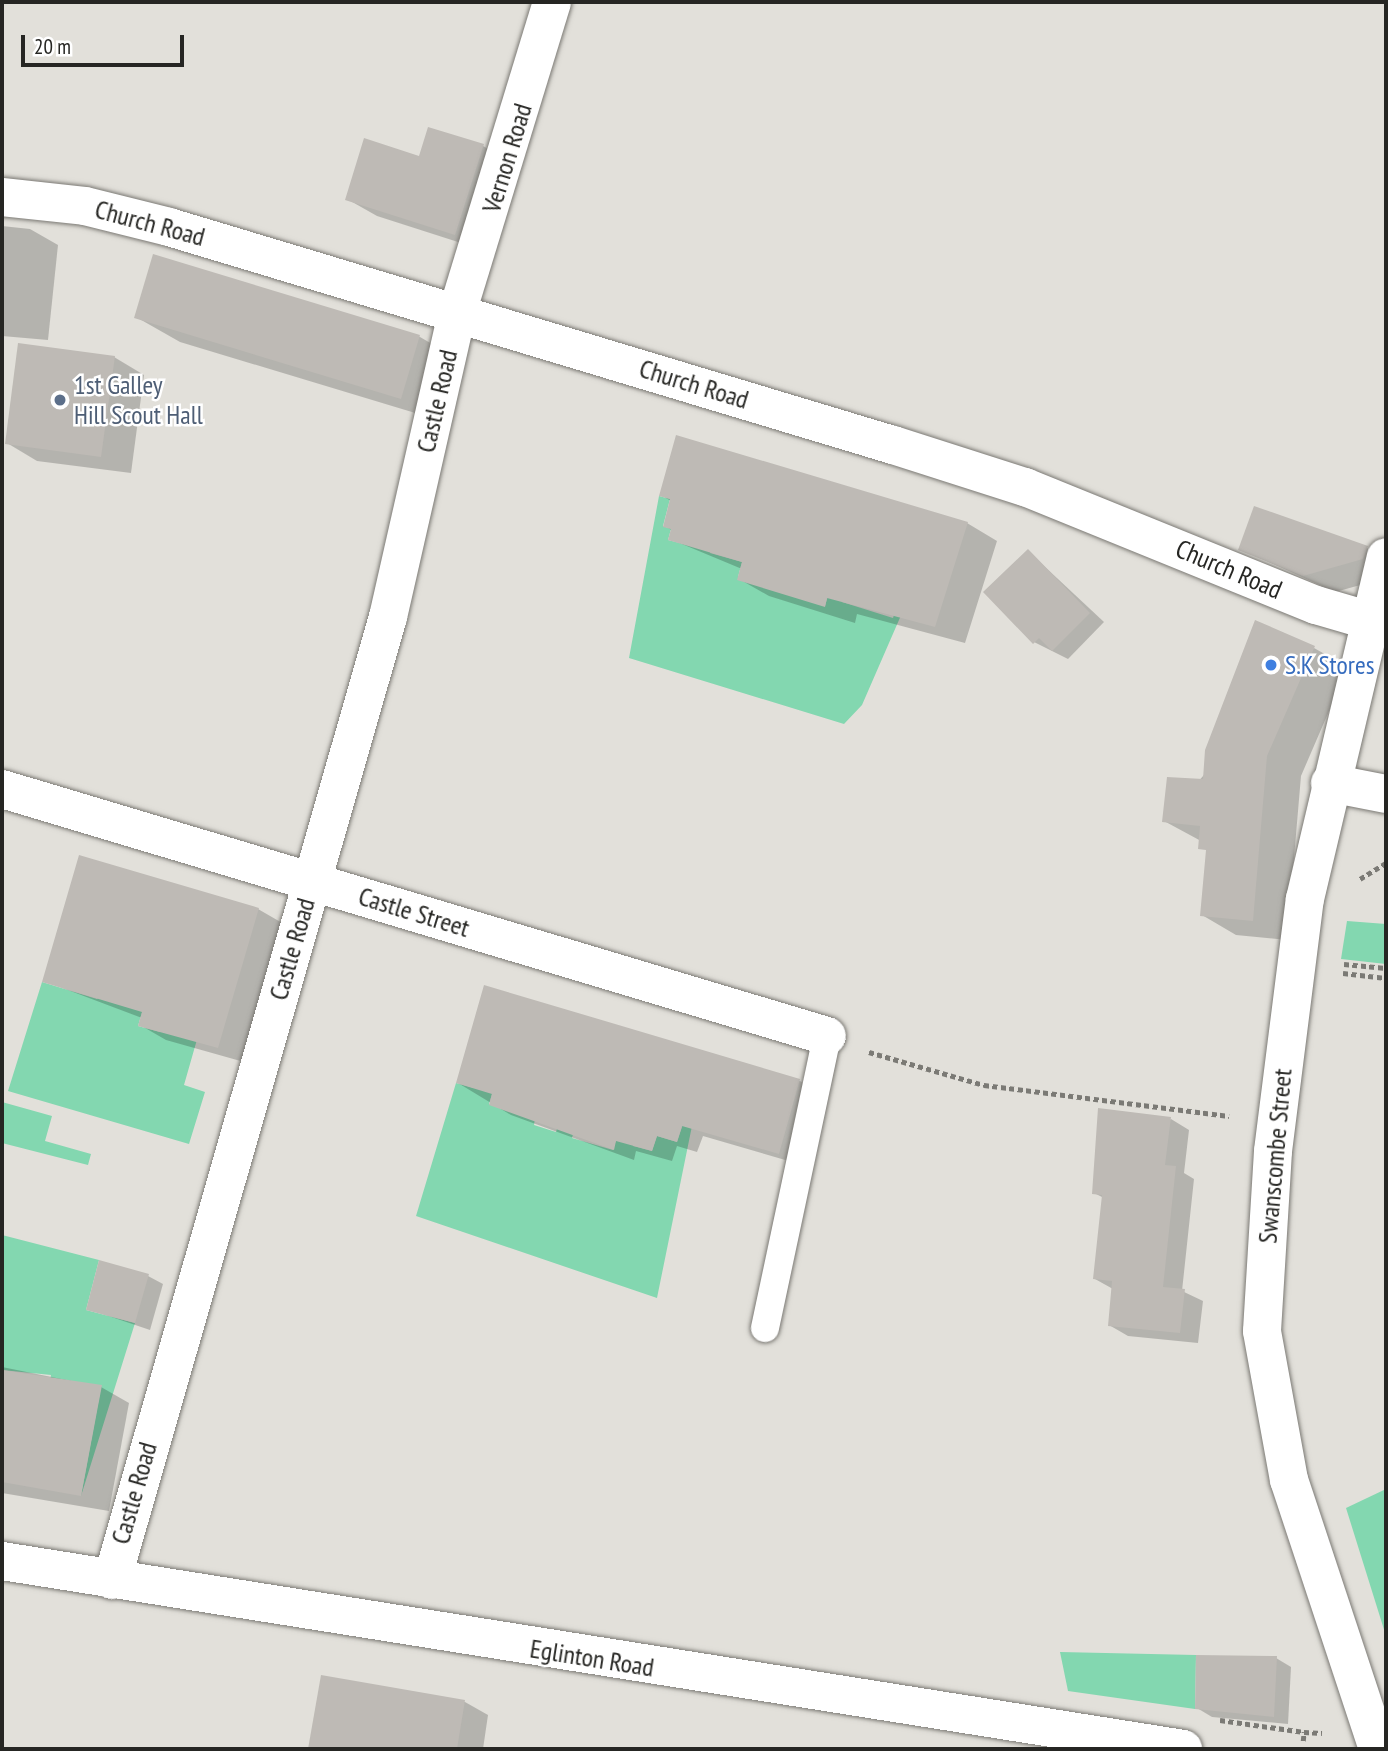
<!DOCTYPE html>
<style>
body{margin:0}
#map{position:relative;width:1388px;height:1751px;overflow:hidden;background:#e2e0da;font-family:"PT Sans Narrow",sans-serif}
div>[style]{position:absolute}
.green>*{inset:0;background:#83d7b0}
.shadow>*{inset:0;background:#0003}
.building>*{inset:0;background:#bebab5}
.path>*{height:4.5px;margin-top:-2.25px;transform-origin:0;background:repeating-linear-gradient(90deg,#7b7a75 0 5px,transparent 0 8.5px)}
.roads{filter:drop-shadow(0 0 2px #7b7974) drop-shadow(0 0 2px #7b7974)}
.lane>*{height:28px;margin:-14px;padding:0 14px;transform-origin:14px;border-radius:14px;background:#fff}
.street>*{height:38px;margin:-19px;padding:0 19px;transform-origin:19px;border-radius:19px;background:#fff}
.dots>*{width:19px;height:19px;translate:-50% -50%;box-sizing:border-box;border:4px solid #fff;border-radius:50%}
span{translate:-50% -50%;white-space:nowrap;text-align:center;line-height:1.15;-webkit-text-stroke:5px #fff;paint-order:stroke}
.street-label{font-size:26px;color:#262623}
.service-label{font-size:26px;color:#4e5e75}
.left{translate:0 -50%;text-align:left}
.shop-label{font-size:26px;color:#366cbe}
.frame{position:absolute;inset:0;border:4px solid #262623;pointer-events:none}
.scale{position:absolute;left:21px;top:35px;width:163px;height:32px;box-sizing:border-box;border:4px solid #262623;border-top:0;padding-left:9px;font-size:21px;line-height:24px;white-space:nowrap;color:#262623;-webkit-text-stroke:5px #fff;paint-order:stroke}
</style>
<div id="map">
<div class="green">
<div style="clip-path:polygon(659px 496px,670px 499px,663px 526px,671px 529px,668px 540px,696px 547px,714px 541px,710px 553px,742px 562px,738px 577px,825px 606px,840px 555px,854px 559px,842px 602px,893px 618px,908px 571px,919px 574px,862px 705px,844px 724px,629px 658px)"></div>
<div style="clip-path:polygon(1347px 921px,1386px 924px,1386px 964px,1341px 959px)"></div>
<div style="clip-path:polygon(161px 947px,138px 1026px,160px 1032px,166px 1012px,202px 1022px,184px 1085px,205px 1092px,189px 1144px,8px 1091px,42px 982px,97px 999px)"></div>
<div style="clip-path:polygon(503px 1056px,489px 1104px,535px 1119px,534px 1125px,556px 1132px,571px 1080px,587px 1085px,572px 1138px,613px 1150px,629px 1097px,633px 1146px,652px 1151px,657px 1136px,677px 1142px,685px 1118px,693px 1121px,657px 1298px,416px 1216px,456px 1083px,474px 1088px)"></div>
<div style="clip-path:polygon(2px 1102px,52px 1116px,45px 1141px,91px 1154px,88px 1165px,2px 1143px)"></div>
<div style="clip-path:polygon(2px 1235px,99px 1260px,86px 1310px,135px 1323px,81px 1496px,101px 1387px,48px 1394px,51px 1375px,2px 1370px)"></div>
<div style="clip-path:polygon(1386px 1489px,1386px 1636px,1346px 1508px)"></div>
<div style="clip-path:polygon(1060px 1652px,1196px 1655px,1195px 1709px,1068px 1691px)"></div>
</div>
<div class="shadow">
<div style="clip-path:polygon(483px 146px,513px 163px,486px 251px,377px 216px,347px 199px,420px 158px)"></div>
<div style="clip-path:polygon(2px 226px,30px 229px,58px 245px,48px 340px,2px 336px)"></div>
<div style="clip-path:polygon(155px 257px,420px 337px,463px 362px,445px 422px,180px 342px,136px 317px)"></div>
<div style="clip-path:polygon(114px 357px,144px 375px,131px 473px,37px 461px,7px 443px)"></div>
<div style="clip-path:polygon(661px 495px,967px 523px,997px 541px,965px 643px,857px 614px,855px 623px,769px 596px,739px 579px,742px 569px,670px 539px,673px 531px,665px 526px,671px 501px)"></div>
<div style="clip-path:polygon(1367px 548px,1386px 559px,1386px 578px,1335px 592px,1240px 549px)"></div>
<div style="clip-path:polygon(1028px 551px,1104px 622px,1068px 659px,1034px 642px)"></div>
<div style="clip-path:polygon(1314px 648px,1348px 667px,1301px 776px,1287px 940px,1236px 935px,1202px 915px,1208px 853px,1201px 841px,1164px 821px)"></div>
<div style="clip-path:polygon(258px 909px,284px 924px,244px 1062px,166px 1040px,140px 1025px,142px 1018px,44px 981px)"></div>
<div style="clip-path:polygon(485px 987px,800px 1081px,819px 1093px,799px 1164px,703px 1136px,697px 1152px,677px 1146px,672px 1161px,636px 1151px,634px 1160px,511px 1115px,458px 1083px)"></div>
<div style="clip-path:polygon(1171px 1119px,1189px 1130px,1184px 1173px,1194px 1179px,1182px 1291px,1203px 1301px,1198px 1343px,1128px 1336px,1109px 1325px,1113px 1289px,1095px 1279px,1104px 1198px,1094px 1193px)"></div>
<div style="clip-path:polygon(148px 1276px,163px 1284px,150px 1330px,88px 1309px)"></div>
<div style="clip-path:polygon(2px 1367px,101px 1387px,129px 1403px,109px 1511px,2px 1493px)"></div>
<div style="clip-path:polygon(1276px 1658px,1291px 1667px,1288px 1724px,1212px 1717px,1197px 1708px)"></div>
<div style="clip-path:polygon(323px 1677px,465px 1702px,488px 1715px,483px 1749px,310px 1749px)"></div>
</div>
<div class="building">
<div style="clip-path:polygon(428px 127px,484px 144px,455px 235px,345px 200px,364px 138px,419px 156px)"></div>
<div style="clip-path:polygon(153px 254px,420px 335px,401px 399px,134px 318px)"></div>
<div style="clip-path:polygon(18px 343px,115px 356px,101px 457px,5px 444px)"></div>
<div style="clip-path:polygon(676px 435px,968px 522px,935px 627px,827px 598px,825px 607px,737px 580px,742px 562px,668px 540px,671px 529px,663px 527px,670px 499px,659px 496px)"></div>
<div style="clip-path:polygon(1254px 506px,1368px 546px,1363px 559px,1303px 576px,1238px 550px)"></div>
<div style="clip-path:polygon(1028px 549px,1090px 613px,1052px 651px,1039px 638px,1033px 644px,983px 592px)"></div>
<div style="clip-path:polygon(1255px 620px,1315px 646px,1267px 756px,1253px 921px,1200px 916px,1206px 850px,1198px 849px,1200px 826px,1162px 822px,1167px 777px,1203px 779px,1205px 750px)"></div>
<div style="clip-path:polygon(79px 855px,259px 908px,218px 1048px,138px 1026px,142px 1012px,42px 982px)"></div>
<div style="clip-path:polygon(484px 985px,800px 1079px,779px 1154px,682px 1126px,677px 1142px,657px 1136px,652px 1151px,616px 1141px,614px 1150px,489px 1105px,492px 1094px,456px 1083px)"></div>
<div style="clip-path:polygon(1098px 1108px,1171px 1117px,1165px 1165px,1176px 1166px,1163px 1287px,1185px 1289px,1180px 1333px,1108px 1326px,1112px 1281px,1093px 1279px,1102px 1195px,1092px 1194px)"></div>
<div style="clip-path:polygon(99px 1260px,149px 1274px,135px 1323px,86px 1310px)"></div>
<div style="clip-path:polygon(2px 1370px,102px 1385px,81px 1496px,2px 1482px)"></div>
<div style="clip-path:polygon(1196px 1655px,1277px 1656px,1274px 1717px,1195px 1709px)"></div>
<div style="clip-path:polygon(321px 1675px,465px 1700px,457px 1749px,308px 1749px)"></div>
</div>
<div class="path">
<div style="left:1360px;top:879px;width:31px;rotate:-32deg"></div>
<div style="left:1344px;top:964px;width:42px;rotate:5.4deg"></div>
<div style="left:1343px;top:973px;width:43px;rotate:6.6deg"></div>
<div style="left:869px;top:1052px;width:120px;rotate:16deg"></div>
<div style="left:984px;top:1085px;width:247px;rotate:7.2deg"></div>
<div style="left:1220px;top:1720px;width:85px;rotate:8.1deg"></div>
<div style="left:1303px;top:1741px;width:9px;rotate:-84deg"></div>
<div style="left:1304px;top:1732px;width:18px;rotate:3deg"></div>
</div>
<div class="roads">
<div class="lane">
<div style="left:765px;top:1328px;width:299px;rotate:-78deg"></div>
</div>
<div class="street">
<div style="left:2px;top:197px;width:83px;rotate:6.2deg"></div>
<div style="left:85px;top:206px;width:87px;rotate:14deg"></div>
<div style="left:169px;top:227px;width:756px;rotate:16.76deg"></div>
<div style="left:893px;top:445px;width:139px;rotate:17.7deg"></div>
<div style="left:1025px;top:487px;width:314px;rotate:22.1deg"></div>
<div style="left:1316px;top:605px;width:57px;rotate:16.2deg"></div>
<div style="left:1330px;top:783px;width:57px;rotate:11.1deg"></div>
<div style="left:2px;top:789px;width:861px;rotate:16.67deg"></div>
<div style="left:2px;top:1561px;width:1196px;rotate:9.04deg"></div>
<div style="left:112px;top:1580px;width:1002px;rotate:-74.01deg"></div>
<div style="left:388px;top:617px;width:312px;rotate:-77.2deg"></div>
<div style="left:457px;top:313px;width:325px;rotate:-73deg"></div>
<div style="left:1378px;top:1749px;width:283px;rotate:-108.3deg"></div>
<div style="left:1289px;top:1480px;width:151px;rotate:-100.3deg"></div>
<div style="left:1262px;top:1331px;width:180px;rotate:-86.5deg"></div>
<div style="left:1273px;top:1151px;width:254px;rotate:-82.8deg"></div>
<div style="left:1305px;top:899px;width:351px;rotate:-76.7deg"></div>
</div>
</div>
<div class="dots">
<div style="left:60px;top:400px;background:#5c6f8a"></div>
<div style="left:1271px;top:665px;background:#3f7fe0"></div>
</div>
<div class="street-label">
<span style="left:507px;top:158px;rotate:-73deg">Vernon Road</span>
<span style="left:150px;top:223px;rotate:15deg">Church Road</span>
<span style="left:694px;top:384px;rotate:17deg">Church Road</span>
<span style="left:437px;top:401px;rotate:-77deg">Castle Road</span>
<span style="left:1229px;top:569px;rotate:23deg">Church Road</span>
<span style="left:414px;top:912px;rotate:17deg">Castle Street</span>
<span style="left:292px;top:949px;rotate:-74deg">Castle Road</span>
<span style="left:1275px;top:1156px;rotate:-85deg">Swanscombe Street</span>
<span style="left:134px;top:1493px;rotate:-74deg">Castle Road</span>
<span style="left:592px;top:1658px;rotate:9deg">Eglinton Road</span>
</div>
<div class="service-label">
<span class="left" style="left:74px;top:400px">1st Galley<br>Hill Scout Hall</span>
</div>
<div class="shop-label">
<span class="left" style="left:1285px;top:665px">S.K Stores</span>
</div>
<div class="frame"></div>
<div class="scale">20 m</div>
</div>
